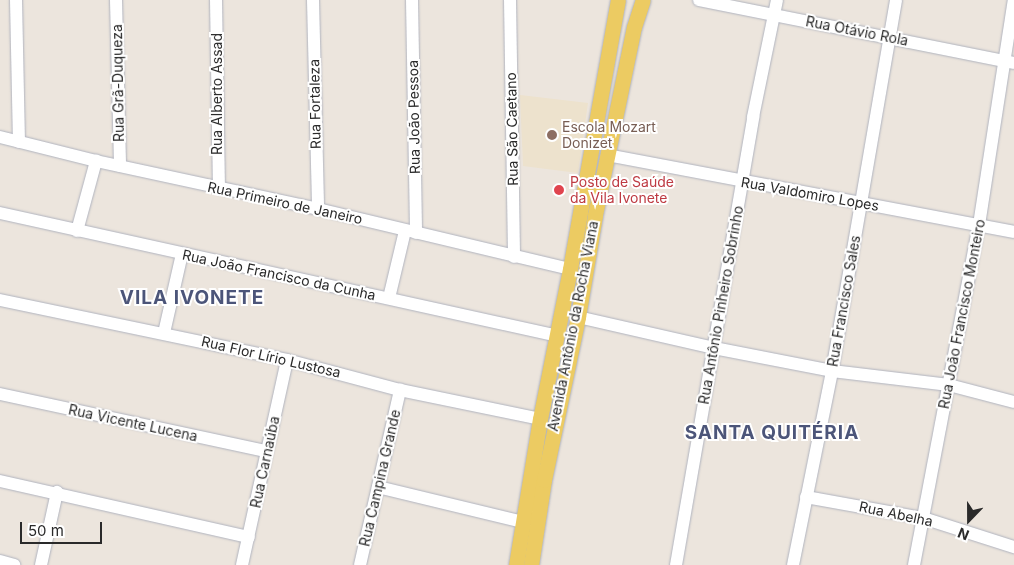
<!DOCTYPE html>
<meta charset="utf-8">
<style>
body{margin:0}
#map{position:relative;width:1014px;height:565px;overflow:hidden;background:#ece5dd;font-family:Inter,sans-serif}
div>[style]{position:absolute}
.education>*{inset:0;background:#ede2cd}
.roads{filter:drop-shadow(0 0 1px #b0b3be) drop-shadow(0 0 1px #b0b3be)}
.minor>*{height:12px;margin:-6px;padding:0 6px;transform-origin:6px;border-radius:6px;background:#fff}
.major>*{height:15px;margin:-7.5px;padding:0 7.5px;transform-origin:7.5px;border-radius:7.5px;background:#eccb62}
.dots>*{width:14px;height:14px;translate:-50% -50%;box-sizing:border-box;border:2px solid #fff;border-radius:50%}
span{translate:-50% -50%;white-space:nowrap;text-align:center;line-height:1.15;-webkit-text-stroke:4px #fff;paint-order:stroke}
.street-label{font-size:14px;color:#2a2a2a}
.education-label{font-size:14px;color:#785e54}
.left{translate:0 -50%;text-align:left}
.health-label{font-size:14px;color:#be3a42}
.district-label{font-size:19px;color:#4c5579;font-weight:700;letter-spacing:1px}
.north{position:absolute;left:944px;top:495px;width:50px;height:50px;-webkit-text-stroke:4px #fff;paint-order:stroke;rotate:202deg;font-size:14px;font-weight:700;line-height:20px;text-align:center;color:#2a2a2a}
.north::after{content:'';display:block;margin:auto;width:18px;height:22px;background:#2a2a2a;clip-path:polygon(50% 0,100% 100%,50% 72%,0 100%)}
.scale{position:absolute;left:20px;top:522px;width:82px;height:22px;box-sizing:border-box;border:2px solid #2a2a2a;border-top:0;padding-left:6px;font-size:15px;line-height:18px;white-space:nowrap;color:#2a2a2a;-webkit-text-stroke:4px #fff;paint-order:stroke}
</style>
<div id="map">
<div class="education">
<div style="clip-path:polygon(520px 95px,588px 103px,578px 173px,523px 166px)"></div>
</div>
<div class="roads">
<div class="minor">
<div style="left:16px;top:0;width:142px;rotate:88.8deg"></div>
<div style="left:116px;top:0;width:166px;rotate:88.6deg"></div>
<div style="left:216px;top:0;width:188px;rotate:89.1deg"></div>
<div style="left:313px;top:0;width:209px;rotate:88.6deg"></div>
<div style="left:412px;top:0;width:233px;rotate:89deg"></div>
<div style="left:510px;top:0;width:257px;rotate:89.1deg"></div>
<div style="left:699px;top:0;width:321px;rotate:11.3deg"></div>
<div style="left:0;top:137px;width:99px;rotate:14deg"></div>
<div style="left:96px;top:161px;width:227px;rotate:12.2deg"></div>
<div style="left:318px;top:209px;width:259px;rotate:13.4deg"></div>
<div style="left:607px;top:155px;width:414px;rotate:10.7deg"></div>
<div style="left:0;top:213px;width:571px;rotate:12.43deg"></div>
<div style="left:77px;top:231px;width:73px;rotate:-74.8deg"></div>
<div style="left:389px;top:298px;width:69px;rotate:-76.6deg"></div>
<div style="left:0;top:300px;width:293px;rotate:11.8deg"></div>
<div style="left:287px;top:360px;width:117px;rotate:14.9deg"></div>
<div style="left:400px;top:390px;width:143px;rotate:11.7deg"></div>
<div style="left:578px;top:317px;width:139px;rotate:12.8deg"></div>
<div style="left:714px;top:348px;width:120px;rotate:11deg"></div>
<div style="left:832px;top:371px;width:118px;rotate:6.8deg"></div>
<div style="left:949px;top:385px;width:67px;rotate:14.7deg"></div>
<div style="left:164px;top:333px;width:81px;rotate:-77.2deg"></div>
<div style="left:0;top:394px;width:272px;rotate:12.1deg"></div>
<div style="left:0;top:481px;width:255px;rotate:12.7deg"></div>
<div style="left:378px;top:487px;width:149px;rotate:13.6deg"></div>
<div style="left:806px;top:497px;width:119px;rotate:10.2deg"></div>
<div style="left:923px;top:518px;width:96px;rotate:17.7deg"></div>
<div style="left:0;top:561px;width:15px;rotate:16deg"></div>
<div style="left:41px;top:565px;width:75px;rotate:-77.6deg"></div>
<div style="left:242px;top:565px;width:210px;rotate:-77.6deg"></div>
<div style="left:360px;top:565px;width:180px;rotate:-77.1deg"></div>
<div style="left:676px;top:565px;width:455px;rotate:-80.2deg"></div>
<div style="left:753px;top:117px;width:119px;rotate:-78.4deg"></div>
<div style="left:793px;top:565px;width:198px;rotate:-78.6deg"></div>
<div style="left:832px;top:371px;width:376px;rotate:-80.2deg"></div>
<div style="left:914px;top:565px;width:346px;rotate:-79.2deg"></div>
<div style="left:979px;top:225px;width:228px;rotate:-81.2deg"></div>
</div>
<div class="major">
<div style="left:516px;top:565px;width:148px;rotate:-80.7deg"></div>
<div style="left:540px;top:419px;width:153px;rotate:-78.7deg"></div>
<div style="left:570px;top:269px;width:273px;rotate:-79.9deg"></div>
<div style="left:531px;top:565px;width:86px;rotate:-81.3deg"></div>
<div style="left:544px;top:480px;width:167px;rotate:-78.2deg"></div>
<div style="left:578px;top:317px;width:103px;rotate:-80.5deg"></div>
<div style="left:595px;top:215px;width:192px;rotate:-78.3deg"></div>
<div style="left:634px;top:27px;width:28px;rotate:-72deg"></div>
</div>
</div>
<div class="dots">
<div style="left:552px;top:135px;background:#8d6e63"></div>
<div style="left:559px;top:190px;background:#e0444e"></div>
</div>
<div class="street-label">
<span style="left:857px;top:31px;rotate:11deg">Rua Otávio Rola</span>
<span style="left:118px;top:83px;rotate:-91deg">Rua Grã-Duqueza</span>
<span style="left:217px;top:94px;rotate:-90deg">Rua Alberto Assad</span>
<span style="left:315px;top:104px;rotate:-91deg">Rua Fortaleza</span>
<span style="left:414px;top:117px;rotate:-91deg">Rua João Pessoa</span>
<span style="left:512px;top:129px;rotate:-91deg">Rua São Caetano</span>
<span style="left:810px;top:194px;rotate:10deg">Rua Valdomiro Lopes</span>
<span style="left:285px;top:203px;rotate:12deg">Rua Primeiro de Janeiro</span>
<span style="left:279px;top:275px;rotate:12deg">Rua João Francisco da Cunha</span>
<span style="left:844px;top:301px;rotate:-80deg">Rua Francisco Sales</span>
<span style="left:721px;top:305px;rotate:-80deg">Rua Antônio Pinheiro Sobrinho</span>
<span style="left:962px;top:314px;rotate:-79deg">Rua João Francisco Monteiro</span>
<span style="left:573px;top:326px;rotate:-79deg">Avenida Antônio da Rocha Viana</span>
<span style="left:271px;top:357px;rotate:13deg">Rua Flor Lírio Lustosa</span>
<span style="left:133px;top:423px;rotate:12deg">Rua Vicente Lucena</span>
<span style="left:265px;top:462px;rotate:-78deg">Rua Carnaúba</span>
<span style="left:380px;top:478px;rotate:-77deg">Rua Campina Grande</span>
<span style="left:896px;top:514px;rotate:12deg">Rua Abelha</span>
</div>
<div class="education-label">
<span class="left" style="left:562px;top:135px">Escola Mozart<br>Donizet</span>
</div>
<div class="health-label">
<span class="left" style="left:570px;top:190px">Posto de Saúde<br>da Vila Ivonete</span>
</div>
<div class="district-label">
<span style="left:192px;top:298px">VILA IVONETE</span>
<span style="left:772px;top:433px">SANTA QUITÉRIA</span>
</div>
<div class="north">N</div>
<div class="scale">50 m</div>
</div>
